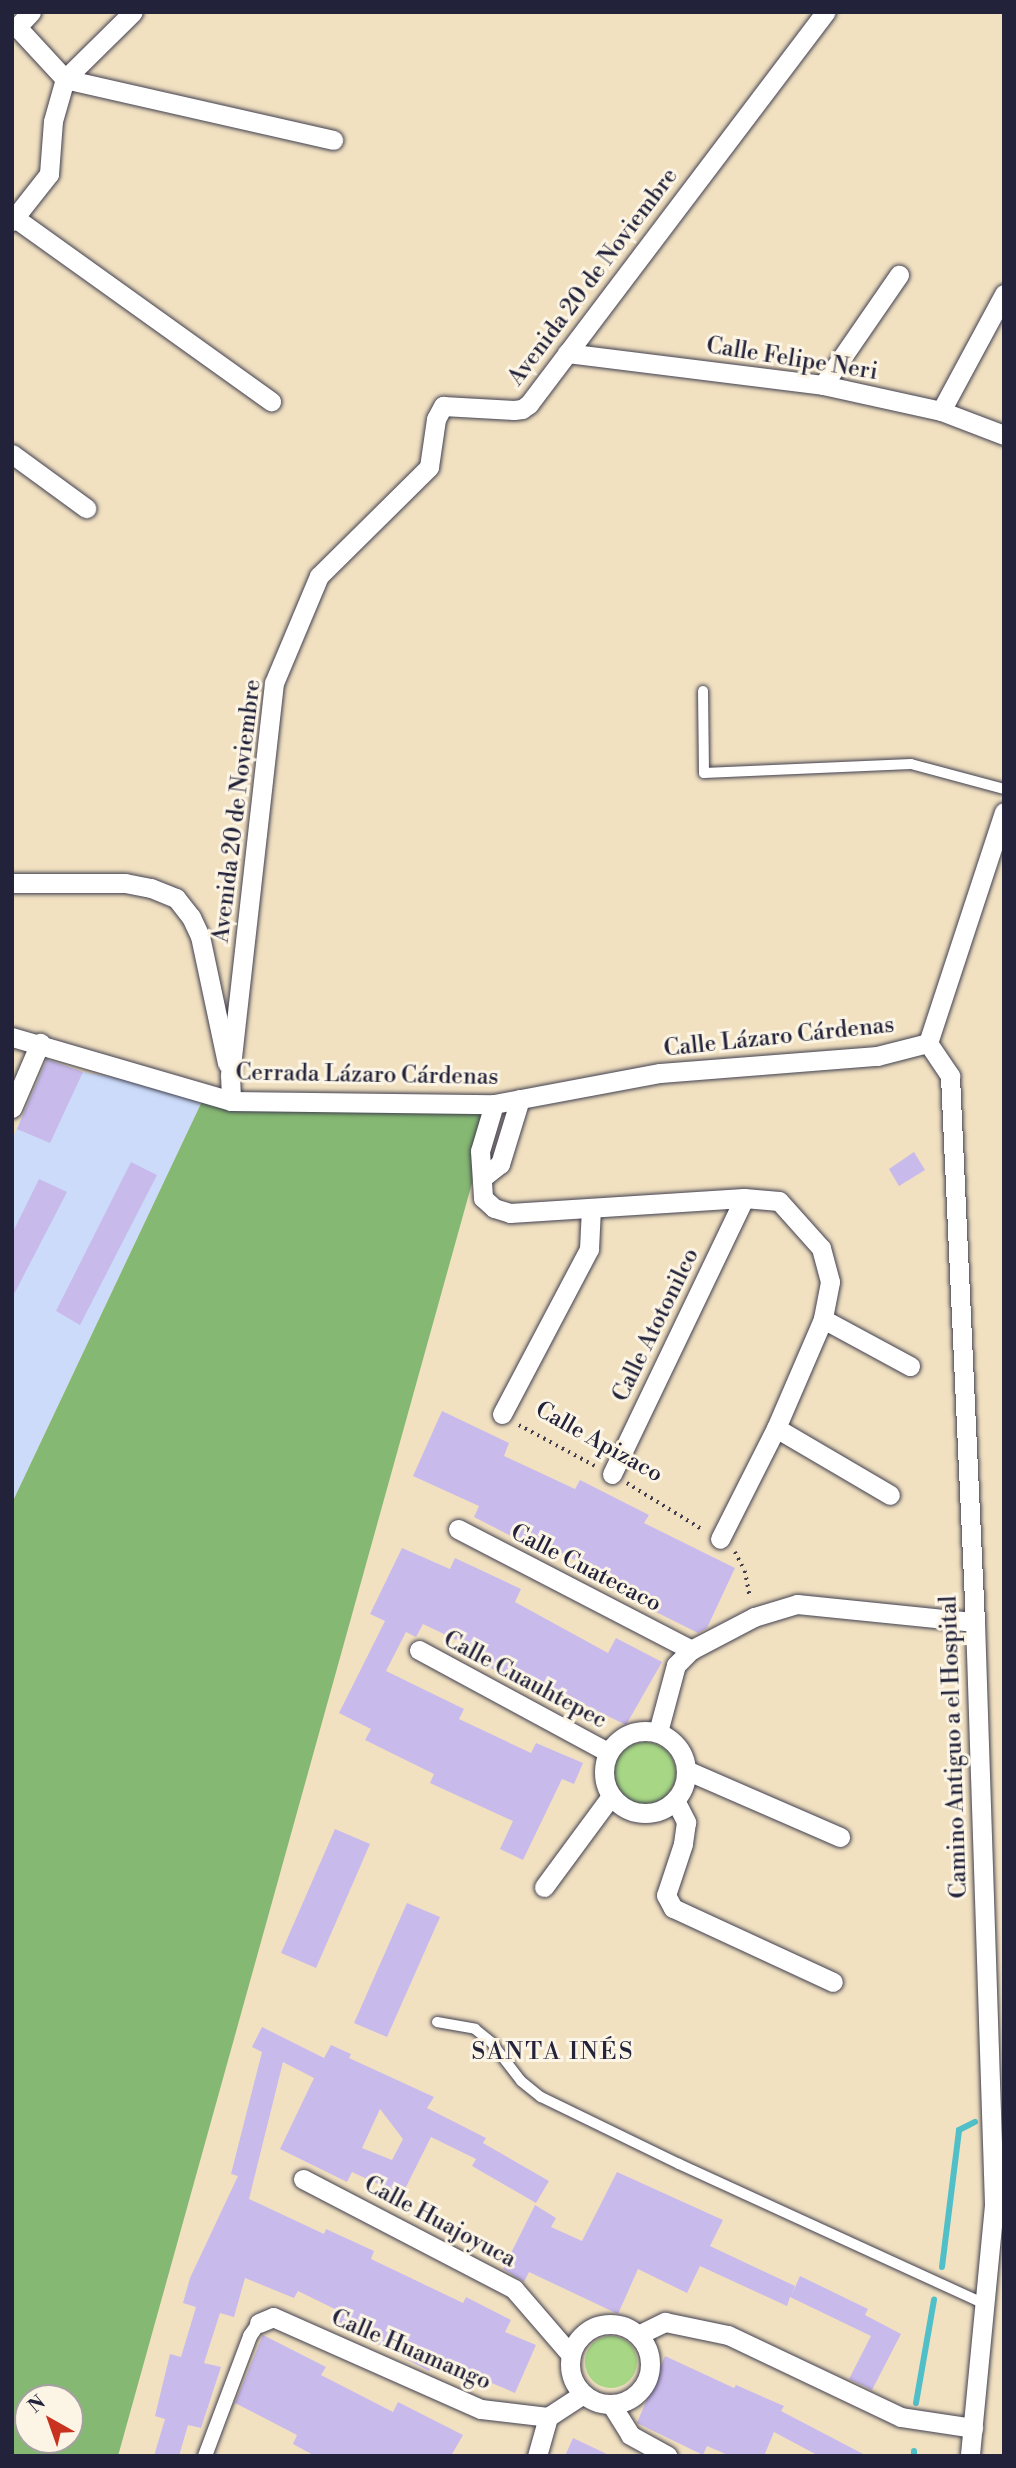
<!DOCTYPE html>
<meta charset="utf-8">
<style>
body{margin:0}
#map{position:relative;width:1016px;height:2468px;overflow:hidden;background:#f1e1c1;font-family:"Libre Bodoni",serif}
div>[style]{position:absolute}
[style*='--x']{left:calc(var(--x)*1px);top:calc(var(--y)*1px);width:calc(var(--w)*1px);rotate:calc(var(--a)*1deg)}
.built>*{inset:0;background:#cbdbf9}
.green>*{inset:0;background:#a7d785}
.round{border-radius:50%}
.forest>*{inset:0;background:#85b872}
.stream>*{height:6px;margin:-3px;padding:0 3px;transform-origin:3px;border-radius:3px;background:#51bfc8}
.building>*{inset:0;background:#c9baec}
.path>*{height:3.5px;margin-top:-1.75px;transform-origin:0;background:repeating-linear-gradient(90deg,#413f4f 0 2px,transparent 0 7px)}
.roads{filter:drop-shadow(0 0 2px #413f4f) drop-shadow(0 0 2px #413f4f)}
.service>*{height:10px;margin:-5px;padding:0 5px;transform-origin:5px;border-radius:5px;background:#fff}
.pedestrian>*{height:14px;margin:-7px;padding:0 7px;transform-origin:7px;border-radius:7px;background:#fff}
.minor>*{height:19px;margin:-9.5px;padding:0 9.5px;transform-origin:9.5px;border-radius:9.5px;background:#fff}
.minor>.ring{margin:-9.5px;padding:0;box-sizing:content-box;background:none;border:19px solid #fff;border-radius:50%}
span{translate:-50% -50%;white-space:nowrap;text-align:center;line-height:1.15;-webkit-text-stroke:6px #fcf5e5;paint-order:stroke}
.street-label{font-size:23px;color:#22223b}
.neighbourhood-label{font-size:24px;color:#22223b;letter-spacing:2px}
.frame{position:absolute;inset:0;border:14px solid #22223b;pointer-events:none}
.north{position:absolute;left:14px;top:2384px;width:70px;height:70px;box-sizing:border-box;background:#fcf5e5;border:2px solid #a5a1a1;border-radius:50%;rotate:320deg;font-size:19px;font-weight:700;line-height:28px;text-align:center;color:#22223b}
.north::after{content:'';display:block;margin:auto;width:24px;height:32px;background:#c8321e;clip-path:polygon(50% 0,100% 100%,50% 72%,0 100%)}
</style>
<div id="map">
<div class="built">
<div style="clip-path:polygon(47px 1059px,83px 1072px,206px 1093px,12px 1503px,12px 1140px)"></div>
</div>
<div class="green">
<div class="round" style="left:614px;top:1742px;width:62px;height:62px"></div>
<div class="round" style="left:585px;top:2336px;width:52px;height:52px"></div>
</div>
<div class="forest">
<div style="clip-path:polygon(evenodd,206px 1093px,494px 1104px,118px 2456px,12px 2456px,12px 1503px,206px 1093px,28px 2398px,70px 2398px,70px 2440px,28px 2440px,28px 2398px)"></div>
</div>
<div class="stream">
<div style="--x:942;--y:2267;--w:138;--a:-82.9"></div>
<div style="--x:959;--y:2130;--w:18;--a:-27"></div>
<div style="--x:916;--y:2403;--w:105;--a:-80.1"></div>
<div style="--x:914;--y:2456;--w:5;--a:-90"></div>
</div>
<div class="building">
<div style="clip-path:polygon(47px 1060px,83px 1072px,50px 1143px,17px 1129px)"></div>
<div style="clip-path:polygon(914px 1152px,925px 1170px,899px 1186px,889px 1169px)"></div>
<div style="clip-path:polygon(131px 1162px,157px 1175px,80px 1325px,56px 1311px)"></div>
<div style="clip-path:polygon(39px 1179px,67px 1192px,12px 1298px,12px 1234px)"></div>
<div style="clip-path:polygon(442px 1411px,509px 1443px,504px 1456px,575px 1489px,580px 1480px,649px 1515px,644px 1523px,735px 1568px,707px 1628px,698px 1633px,610px 1589px,614px 1580px,548px 1546px,544px 1553px,474px 1517px,479px 1506px,413px 1476px)"></div>
<div style="clip-path:polygon(402px 1548px,450px 1569px,455px 1558px,521px 1589px,515px 1602px,608px 1653px,616px 1638px,662px 1662px,626px 1725px,579px 1702px,574px 1712px,485px 1665px,490px 1656px,423px 1624px,416px 1637px,406px 1632px,386px 1671px,464px 1709px,459px 1719px,531px 1753px,536px 1743px,583px 1763px,574px 1784px,562px 1779px,523px 1860px,500px 1849px,513px 1821px,430px 1783px,434px 1774px,365px 1740px,371px 1729px,339px 1713px,385px 1621px,370px 1614px)"></div>
<div style="clip-path:polygon(335px 1829px,370px 1844px,316px 1968px,281px 1953px)"></div>
<div style="clip-path:polygon(407px 1903px,440px 1917px,387px 2037px,354px 2023px)"></div>
<div style="clip-path:polygon(evenodd,262px 2027px,324px 2058px,331px 2045px,351px 2054px,349px 2058px,434px 2097px,427px 2108px,486px 2138px,483px 2143px,549px 2181px,536px 2203px,472px 2166px,476px 2159px,431px 2137px,402px 2195px,352px 2172px,347px 2182px,280px 2149px,314px 2078px,283px 2062px,249px 2199px,324px 2234px,326px 2229px,374px 2251px,371px 2259px,463px 2303px,466px 2297px,511px 2320px,505px 2332px,536px 2345px,515px 2393px,480px 2378px,477px 2384px,434px 2362px,429px 2371px,337px 2323px,343px 2313px,298px 2291px,294px 2298px,245px 2278px,234px 2317px,220px 2313px,204px 2363px,221px 2367px,201px 2428px,188px 2425px,179px 2456px,154px 2456px,165px 2419px,155px 2416px,170px 2354px,181px 2357px,196px 2307px,183px 2303px,190px 2278px,238px 2176px,231px 2174px,262px 2052px,252px 2047px,262px 2027px,380px 2109px,403px 2139px,392px 2160px,362px 2148px,380px 2109px)"></div>
<div style="clip-path:polygon(617px 2172px,723px 2220px,710px 2246px,795px 2286px,791px 2296px,800px 2276px,868px 2309px,865px 2315px,901px 2334px,872px 2390px,849px 2379px,871px 2336px,790px 2297px,787px 2306px,700px 2266px,687px 2293px,638px 2269px,618px 2314px,529px 2272px,524px 2282px,503px 2269px,535px 2205px,556px 2218px,551px 2227px,582px 2241px)"></div>
<div style="clip-path:polygon(263px 2335px,326px 2367px,321px 2375px,393px 2412px,398px 2402px,463px 2435px,451px 2456px,315px 2456px,293px 2444px,297px 2435px,235px 2403px)"></div>
<div style="clip-path:polygon(665px 2356px,734px 2388px,736px 2385px,784px 2406px,781px 2411px,867px 2456px,819px 2456px,774px 2432px,764px 2456px,730px 2456px,707px 2446px,703px 2455px,637px 2423px)"></div>
<div style="clip-path:polygon(573px 2438px,611px 2456px,565px 2456px)"></div>
</div>
<div class="path">
<div style="--x:519;--y:1425;--w:86;--a:28.3"></div>
<div style="--x:627;--y:1483;--w:89;--a:31.7"></div>
<div style="--x:735;--y:1552;--w:21;--a:62"></div>
<div style="--x:745;--y:1571;--w:26;--a:79"></div>
</div>
<div class="roads">
<div class="service">
<div style="--x:703;--y:691;--w:82;--a:89.3"></div>
<div style="--x:704;--y:773;--w:207;--a:-2.5"></div>
<div style="--x:911;--y:764;--w:96;--a:15"></div>
<div style="--x:437;--y:2022;--w:39;--a:10"></div>
<div style="--x:475;--y:2029;--w:21;--a:39"></div>
<div style="--x:491;--y:2042;--w:49;--a:52.4"></div>
<div style="--x:521;--y:2081;--w:26;--a:39"></div>
<div style="--x:541;--y:2097;--w:153;--a:25.9"></div>
<div style="--x:679;--y:2164;--w:337;--a:24.6"></div>
</div>
<div class="pedestrian">
<div style="--x:205;--y:2456;--w:128;--a:-69.4"></div>
<div style="--x:250;--y:2336;--w:16;--a:-55"></div>
</div>
<div class="minor">
<div style="--x:31;--y:12;--w:21;--a:133"></div>
<div style="--x:17;--y:27;--w:71;--a:47.3"></div>
<div style="--x:65;--y:79;--w:275;--a:12.8"></div>
<div style="--x:15;--y:218;--w:315;--a:35.6"></div>
<div style="--x:12;--y:221;--w:60;--a:-51.8"></div>
<div style="--x:49;--y:174;--w:53;--a:-85.7"></div>
<div style="--x:53;--y:121;--w:44;--a:-74.1"></div>
<div style="--x:65;--y:79;--w:95;--a:-44.6"></div>
<div style="--x:567;--y:353;--w:258;--a:7.1"></div>
<div style="--x:823;--y:385;--w:121;--a:12.4"></div>
<div style="--x:941;--y:411;--w:67;--a:20.9"></div>
<div style="--x:823;--y:385;--w:134;--a:-55.4"></div>
<div style="--x:941;--y:411;--w:133;--a:-61.7"></div>
<div style="--x:12;--y:454;--w:92;--a:36.1"></div>
<div style="--x:12;--y:883;--w:113;--a:0"></div>
<div style="--x:125;--y:883;--w:26;--a:11"></div>
<div style="--x:151;--y:888;--w:27;--a:22"></div>
<div style="--x:176;--y:898;--w:24;--a:52"></div>
<div style="--x:191;--y:917;--w:21;--a:65"></div>
<div style="--x:200;--y:936;--w:130;--a:78"></div>
<div style="--x:12;--y:1037;--w:228;--a:16.3"></div>
<div style="--x:231;--y:1101;--w:263;--a:0.7"></div>
<div style="--x:494;--y:1104;--w:169;--a:-10.6"></div>
<div style="--x:660;--y:1073;--w:218;--a:-4.5"></div>
<div style="--x:877;--y:1056;--w:53;--a:-14.3"></div>
<div style="--x:928;--y:1043;--w:40;--a:56"></div>
<div style="--x:950;--y:1076;--w:547;--a:87.38"></div>
<div style="--x:975;--y:1622;--w:583;--a:88.13"></div>
<div style="--x:994;--y:2205;--w:252;--a:95.5"></div>
<div style="--x:928;--y:1043;--w:243;--a:-71.8"></div>
<div style="--x:231;--y:1101;--w:26;--a:-92"></div>
<div style="--x:230;--y:1075;--w:394;--a:-83.6"></div>
<div style="--x:274;--y:683;--w:116;--a:-67.2"></div>
<div style="--x:319;--y:576;--w:155;--a:-44.7"></div>
<div style="--x:429;--y:467;--w:49;--a:-81.7"></div>
<div style="--x:436;--y:419;--w:15;--a:-62"></div>
<div style="--x:443;--y:406;--w:71;--a:3.2"></div>
<div style="--x:514;--y:410;--w:8;--a:-7"></div>
<div style="--x:522;--y:409;--w:9;--a:-36"></div>
<div style="--x:529;--y:404;--w:492;--a:-52.9"></div>
<div style="--x:494;--y:1104;--w:49;--a:106.6"></div>
<div style="--x:480;--y:1151;--w:47;--a:86.3"></div>
<div style="--x:483;--y:1198;--w:15;--a:42"></div>
<div style="--x:494;--y:1208;--w:17;--a:17"></div>
<div style="--x:510;--y:1213;--w:234;--a:-3.7"></div>
<div style="--x:744;--y:1198;--w:35;--a:5"></div>
<div style="--x:779;--y:1201;--w:63;--a:48.2"></div>
<div style="--x:821;--y:1248;--w:35;--a:75"></div>
<div style="--x:830;--y:1282;--w:38;--a:101"></div>
<div style="--x:823;--y:1319;--w:119;--a:113.3"></div>
<div style="--x:776;--y:1428;--w:124;--a:116.8"></div>
<div style="--x:12;--y:1108;--w:71;--a:-66.7"></div>
<div style="--x:482;--y:1178;--w:23;--a:-38"></div>
<div style="--x:500;--y:1164;--w:68;--a:-72.9"></div>
<div style="--x:823;--y:1319;--w:99;--a:28.4"></div>
<div style="--x:502;--y:1414;--w:187;--a:-62.2"></div>
<div style="--x:589;--y:1249;--w:41;--a:-87.2"></div>
<div style="--x:776;--y:1428;--w:132;--a:30.4"></div>
<div style="--x:612;--y:1474;--w:306;--a:-64.4"></div>
<div style="--x:458;--y:1529;--w:263;--a:27.4"></div>
<div style="--x:419;--y:1650;--w:215;--a:28.4"></div>
<div class="ring" style="left:604px;top:1731px;width:63px;height:63px"></div>
<div style="--x:658;--y:1732;--w:69;--a:-75"></div>
<div style="--x:676;--y:1665;--w:21;--a:-45"></div>
<div style="--x:691;--y:1650;--w:71;--a:-27.6"></div>
<div style="--x:754;--y:1617;--w:45;--a:-16.8"></div>
<div style="--x:797;--y:1604;--w:179;--a:5.8"></div>
<div style="--x:686;--y:1770;--w:168;--a:23.5"></div>
<div style="--x:675;--y:1800;--w:25;--a:63"></div>
<div style="--x:686;--y:1822;--w:22;--a:98"></div>
<div style="--x:683;--y:1844;--w:54;--a:108.4"></div>
<div style="--x:666;--y:1895;--w:15;--a:62"></div>
<div style="--x:673;--y:1908;--w:176;--a:24.8"></div>
<div style="--x:544;--y:1887;--w:113;--a:-53.6"></div>
<div style="--x:303;--y:2179;--w:238;--a:27.5"></div>
<div style="--x:514;--y:2289;--w:87;--a:49.2"></div>
<div style="--x:259;--y:2323;--w:15;--a:-23"></div>
<div style="--x:273;--y:2317;--w:227;--a:23.9"></div>
<div style="--x:481;--y:2409;--w:67;--a:6.8"></div>
<div class="ring" style="left:570px;top:2324px;width:61px;height:61px"></div>
<div style="--x:638;--y:2335;--w:30;--a:-26"></div>
<div style="--x:665;--y:2322;--w:64;--a:11.7"></div>
<div style="--x:728;--y:2335;--w:191;--a:25.4"></div>
<div style="--x:901;--y:2417;--w:73;--a:8.7"></div>
<div style="--x:611;--y:2404;--w:36;--a:58"></div>
<div style="--x:630;--y:2435;--w:43;--a:28.9"></div>
<div style="--x:537;--y:2456;--w:41;--a:-74.2"></div>
<div style="--x:548;--y:2417;--w:42;--a:-33.3"></div>
</div>
</div>
<div class="street-label">
<span style="left:593px;top:277px;rotate:-53deg">Avenida 20 de Noviembre</span>
<span style="left:792px;top:359px;rotate:9deg">Calle Felipe Neri</span>
<span style="left:237px;top:811px;rotate:-83deg">Avenida 20 de Noviembre</span>
<span style="left:779px;top:1037px;rotate:-6deg">Calle Lázaro Cárdenas</span>
<span style="left:367px;top:1075px;rotate:1deg">Cerrada Lázaro Cárdenas</span>
<span style="left:656px;top:1325px;rotate:-64deg">Calle Atotonilco</span>
<span style="left:599px;top:1442px;rotate:29deg">Calle Apizaco</span>
<span style="left:586px;top:1568px;rotate:27deg">Calle Cuatecaco</span>
<span style="left:525px;top:1680px;rotate:28deg">Calle Cuauhtepec</span>
<span style="left:954px;top:1747px;rotate:-92deg">Camino Antiguo a el Hospital</span>
<span style="left:440px;top:2222px;rotate:28deg">Calle Huajoyuca</span>
<span style="left:411px;top:2350px;rotate:23deg">Calle Huamango</span>
</div>
<div class="neighbourhood-label">
<span style="left:553px;top:2053px">SANTA INÉS</span>
</div>
<div class="frame"></div>
<div class="north">N</div>
</div>
